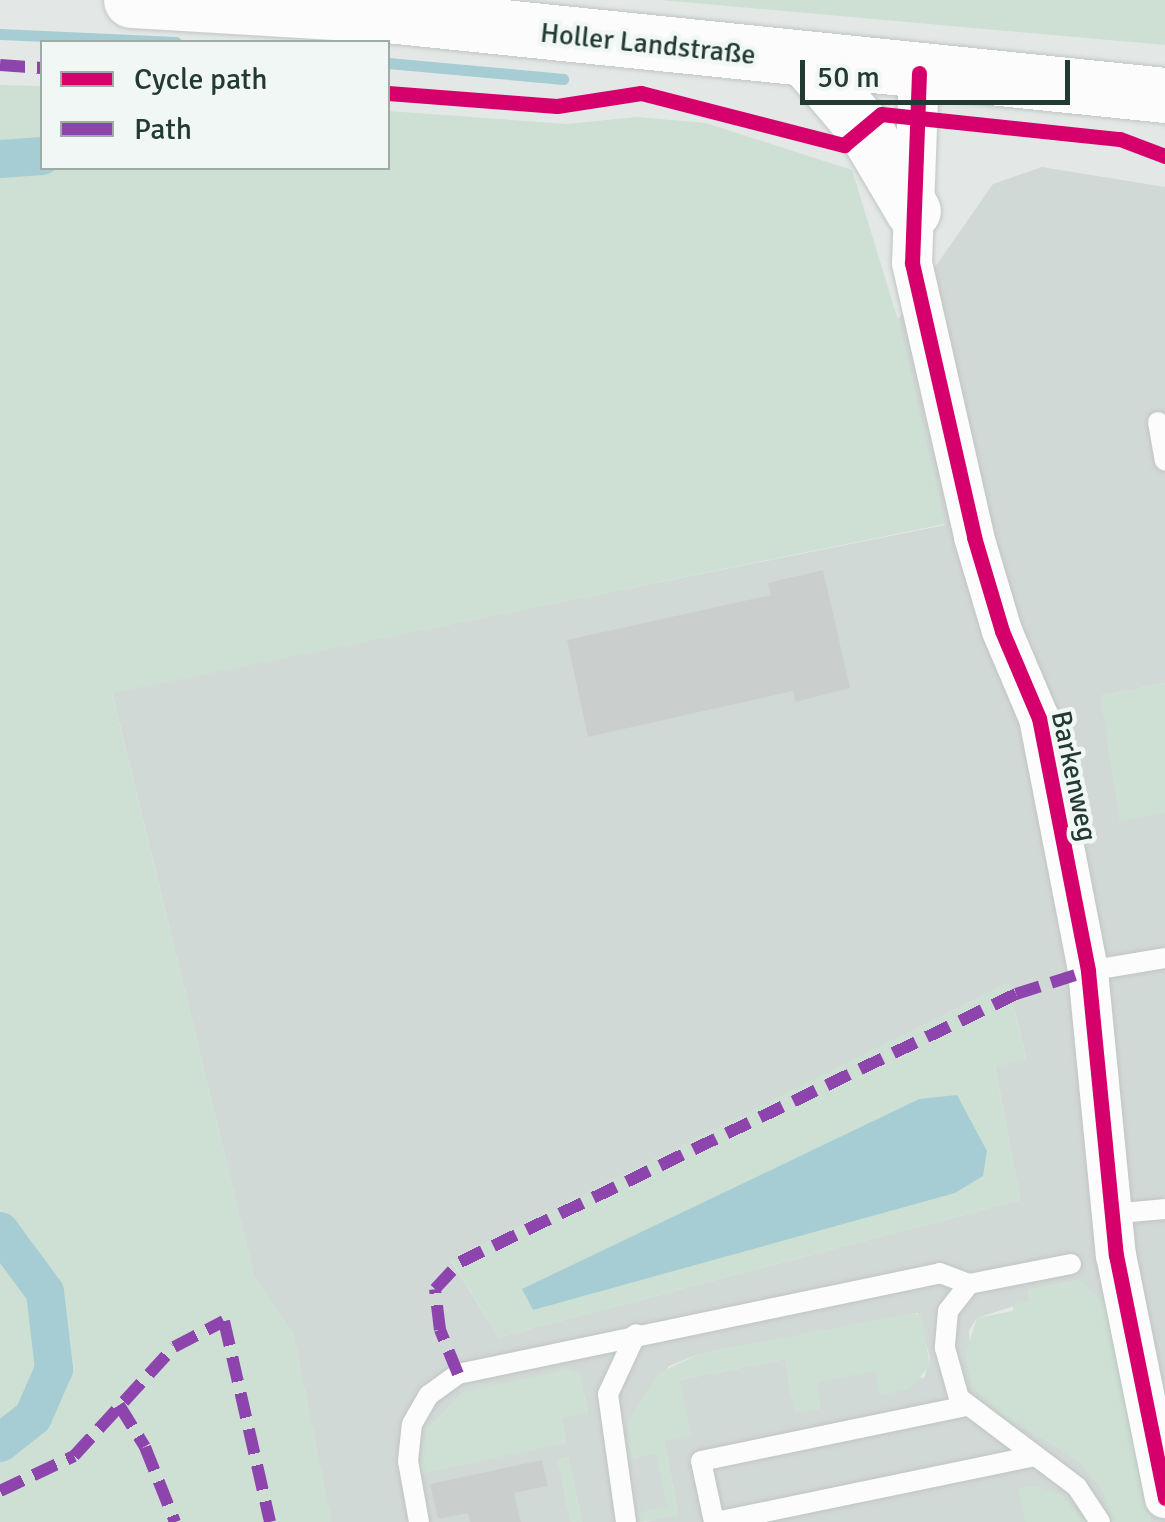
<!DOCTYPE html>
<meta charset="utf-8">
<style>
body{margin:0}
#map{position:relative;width:1165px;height:1522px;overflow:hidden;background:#e3e8e6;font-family:Signika,sans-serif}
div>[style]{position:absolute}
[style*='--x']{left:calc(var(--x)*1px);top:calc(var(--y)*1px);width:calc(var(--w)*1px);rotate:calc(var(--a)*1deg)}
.built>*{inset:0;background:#d1d9d6}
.green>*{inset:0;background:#cde0d3}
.water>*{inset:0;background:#a6cdd4}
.stream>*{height:11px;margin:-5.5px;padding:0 5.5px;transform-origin:5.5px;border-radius:5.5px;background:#a6cdd4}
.canal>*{height:38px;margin:-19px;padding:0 19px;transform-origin:19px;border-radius:19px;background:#a6cdd4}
.building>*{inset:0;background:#cacfcd}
.roads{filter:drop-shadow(0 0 2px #c0c5c3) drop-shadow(0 0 2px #c0c5c3)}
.service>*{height:20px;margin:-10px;padding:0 10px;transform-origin:10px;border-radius:10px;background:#fbfcfb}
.minor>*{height:40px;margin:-20px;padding:0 20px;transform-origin:20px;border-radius:20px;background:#fbfcfb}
.secondary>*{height:55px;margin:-27.5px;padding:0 27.5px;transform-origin:27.5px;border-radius:27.5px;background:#fbfcfb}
.quiet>*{height:12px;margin-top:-6px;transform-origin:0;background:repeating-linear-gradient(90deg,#8e44ad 0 25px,transparent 0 37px)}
.cycleway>*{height:15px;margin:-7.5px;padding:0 7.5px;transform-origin:7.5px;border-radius:7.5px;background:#d6006c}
span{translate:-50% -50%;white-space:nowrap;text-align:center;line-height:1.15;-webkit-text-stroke:9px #f1f7f4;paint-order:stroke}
.street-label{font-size:28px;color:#233a33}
.legend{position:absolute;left:40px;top:40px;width:350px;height:130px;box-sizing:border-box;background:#f1f7f4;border:2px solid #9faba7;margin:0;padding:12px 18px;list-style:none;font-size:30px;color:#233a33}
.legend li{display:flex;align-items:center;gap:20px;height:50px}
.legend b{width:50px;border:2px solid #9faba7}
.scale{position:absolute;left:800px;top:60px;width:270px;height:45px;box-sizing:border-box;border:5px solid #233a33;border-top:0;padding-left:12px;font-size:30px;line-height:35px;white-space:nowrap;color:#233a33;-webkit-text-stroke:8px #f1f7f4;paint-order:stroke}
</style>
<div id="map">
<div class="built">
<div style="clip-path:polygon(evenodd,1042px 167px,1165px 187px,1165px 683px,1101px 696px,1120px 820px,1165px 812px,1165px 1522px,1151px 1522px,1107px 1306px,1028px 1291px,1030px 1301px,977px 1318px,969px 1330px,971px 1384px,1002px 1414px,1081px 1462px,1106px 1495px,1112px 1522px,645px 1522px,678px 1514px,664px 1441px,679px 1380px,785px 1359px,795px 1412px,820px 1408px,816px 1382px,875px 1370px,924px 1378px,930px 1358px,918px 1313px,699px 1354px,669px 1366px,628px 1421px,629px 1459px,656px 1453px,668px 1507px,639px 1514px,641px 1522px,582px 1522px,568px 1457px,558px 1460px,571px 1522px,331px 1522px,293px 1333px,254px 1276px,112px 692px,945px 525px,898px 320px,993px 184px,1042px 167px,1008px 983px,1026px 1058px,995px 1066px,1020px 1200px,499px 1337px,451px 1261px,1008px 983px,1042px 167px,579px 1373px,588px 1412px,561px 1418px,566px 1442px,421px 1473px,426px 1430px,464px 1392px,579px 1373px)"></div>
</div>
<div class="green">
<div style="clip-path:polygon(661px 0,1165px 0,1165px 45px)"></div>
<div style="clip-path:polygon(0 85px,42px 86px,42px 168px,388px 168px,388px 111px,567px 124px,637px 117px,706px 123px,852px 170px,898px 320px,945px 524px,112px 693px,254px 1276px,293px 1333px,331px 1522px,0 1522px)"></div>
<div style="clip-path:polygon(1165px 683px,1165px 812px,1120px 821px,1101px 696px)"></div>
<div style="clip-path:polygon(evenodd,1008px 983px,1026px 1059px,995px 1067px,1020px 1200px,499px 1337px,451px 1260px,1008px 983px,919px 1099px,533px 1310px,533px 1309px,523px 1289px,919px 1099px)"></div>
<div style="clip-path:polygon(1079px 1279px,1107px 1306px,1151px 1522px,1112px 1522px,1105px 1495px,1081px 1462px,1001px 1414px,971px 1384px,965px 1355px,977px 1318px,1013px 1311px,1013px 1305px,1030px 1301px,1028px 1290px)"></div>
<div style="clip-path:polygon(913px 1313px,921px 1316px,930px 1365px,910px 1389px,881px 1395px,875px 1371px,817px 1382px,820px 1408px,795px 1413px,785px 1359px,679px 1380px,691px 1434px,664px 1441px,678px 1515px,641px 1522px,639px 1513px,667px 1506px,656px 1454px,628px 1459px,628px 1421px,659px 1373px,699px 1354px)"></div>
<div style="clip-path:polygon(569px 1369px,579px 1373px,588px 1413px,561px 1418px,566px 1443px,420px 1473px,426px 1430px,464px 1392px)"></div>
<div style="clip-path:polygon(568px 1457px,582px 1522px,571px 1522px,558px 1460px)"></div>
<div style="clip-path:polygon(1036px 1486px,1063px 1496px,1086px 1522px,1025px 1522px,1018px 1488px)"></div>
</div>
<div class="water">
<div style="clip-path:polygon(957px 1095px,987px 1151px,983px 1176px,955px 1193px,533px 1310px,522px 1289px,919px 1099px)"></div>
</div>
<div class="stream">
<div style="--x:0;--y:34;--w:176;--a:2.6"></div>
<div style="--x:388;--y:63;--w:176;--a:5.2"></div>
</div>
<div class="canal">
<div style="--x:0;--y:159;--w:42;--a:-4.1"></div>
<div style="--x:0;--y:1231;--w:76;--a:53.6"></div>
<div style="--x:45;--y:1292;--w:78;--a:83.3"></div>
<div style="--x:54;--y:1369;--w:52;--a:113.6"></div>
<div style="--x:33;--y:1417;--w:42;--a:141.8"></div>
</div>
<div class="building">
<div style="clip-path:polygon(823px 570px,850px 688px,795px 702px,793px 691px,588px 737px,567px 640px,771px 595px,768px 583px)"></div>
<div style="clip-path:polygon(542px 1460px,548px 1486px,514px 1493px,521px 1522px,470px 1522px,468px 1513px,438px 1519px,430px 1484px)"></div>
</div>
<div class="roads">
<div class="service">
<div style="--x:1158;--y:422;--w:39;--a:80"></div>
<div style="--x:1088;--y:971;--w:78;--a:-9.6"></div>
<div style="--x:1110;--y:1214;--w:55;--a:-5.2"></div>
<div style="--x:1071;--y:1264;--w:104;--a:168.9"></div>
<div style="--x:969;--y:1284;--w:34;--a:128"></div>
<div style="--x:948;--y:1311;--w:37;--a:95"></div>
<div style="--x:945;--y:1348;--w:52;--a:74.4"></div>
<div style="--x:959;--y:1398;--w:148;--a:37"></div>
<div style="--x:1077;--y:1487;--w:42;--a:56.7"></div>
<div style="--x:419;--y:1522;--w:62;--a:-100.2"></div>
<div style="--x:408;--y:1461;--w:37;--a:-84"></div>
<div style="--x:412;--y:1424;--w:34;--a:-60"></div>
<div style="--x:429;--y:1395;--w:36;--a:-36"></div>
<div style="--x:458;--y:1374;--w:492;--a:-11.8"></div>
<div style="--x:940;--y:1273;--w:31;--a:21"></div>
<div style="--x:626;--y:1522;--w:129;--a:-98"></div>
<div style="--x:608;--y:1394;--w:66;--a:-65"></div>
<div style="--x:714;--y:1522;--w:62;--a:-102"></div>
<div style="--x:701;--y:1461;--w:271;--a:-11.7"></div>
<div style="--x:716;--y:1522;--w:325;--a:-11.7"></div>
</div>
<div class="minor">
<div style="--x:919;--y:73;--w:190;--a:92.1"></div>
<div style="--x:912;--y:263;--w:281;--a:77.2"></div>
<div style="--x:974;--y:537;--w:98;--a:73.4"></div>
<div style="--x:1002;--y:631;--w:95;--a:67"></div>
<div style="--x:1039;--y:718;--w:258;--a:79"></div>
<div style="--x:1088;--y:971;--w:285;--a:84.4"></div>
<div style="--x:1116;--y:1255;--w:248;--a:78.6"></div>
</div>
<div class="secondary">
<div style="--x:131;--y:0;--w:256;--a:3.4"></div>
<div style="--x:387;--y:15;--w:782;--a:5.87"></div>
<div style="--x:807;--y:61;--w:88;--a:49.6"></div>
<div style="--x:864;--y:128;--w:96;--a:59.4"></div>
</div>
</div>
<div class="quiet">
<div style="--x:0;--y:65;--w:42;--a:4.1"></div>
<div style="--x:458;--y:1374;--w:48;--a:-112.2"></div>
<div style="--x:440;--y:1330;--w:41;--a:-97"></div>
<div style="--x:435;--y:1289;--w:37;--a:-47"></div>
<div style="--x:460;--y:1262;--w:617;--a:-25.73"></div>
<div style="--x:1016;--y:994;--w:76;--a:-17.7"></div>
<div style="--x:119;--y:1405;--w:49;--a:58.2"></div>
<div style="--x:145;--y:1447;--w:81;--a:68.2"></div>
<div style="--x:0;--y:1491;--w:82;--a:-25.3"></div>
<div style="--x:74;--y:1456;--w:148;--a:-47.5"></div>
<div style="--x:174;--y:1347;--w:56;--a:-27.5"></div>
<div style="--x:224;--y:1321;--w:206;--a:77.1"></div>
</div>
<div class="cycleway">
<div style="--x:919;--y:73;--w:190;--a:92.1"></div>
<div style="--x:912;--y:263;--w:281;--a:77.2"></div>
<div style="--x:974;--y:537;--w:98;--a:73.4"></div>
<div style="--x:1002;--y:631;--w:95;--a:67"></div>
<div style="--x:1039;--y:718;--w:258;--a:79"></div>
<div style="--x:1088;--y:971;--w:285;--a:84.4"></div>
<div style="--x:1116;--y:1255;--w:248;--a:78.6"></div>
<div style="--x:388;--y:93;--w:169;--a:4.4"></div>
<div style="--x:557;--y:106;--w:85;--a:-8.8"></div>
<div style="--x:641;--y:93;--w:210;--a:14.4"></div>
<div style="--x:844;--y:145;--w:48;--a:-40"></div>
<div style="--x:881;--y:114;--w:240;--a:6"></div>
<div style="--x:1120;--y:139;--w:48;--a:20.7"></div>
</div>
<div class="street-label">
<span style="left:648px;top:44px;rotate:6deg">Holler Landstraße</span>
<span style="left:1074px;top:776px;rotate:78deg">Barkenweg</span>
</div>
<ul class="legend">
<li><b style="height:12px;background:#d6006c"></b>Cycle path</li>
<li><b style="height:12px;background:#8e44ad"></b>Path</li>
</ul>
<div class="scale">50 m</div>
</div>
